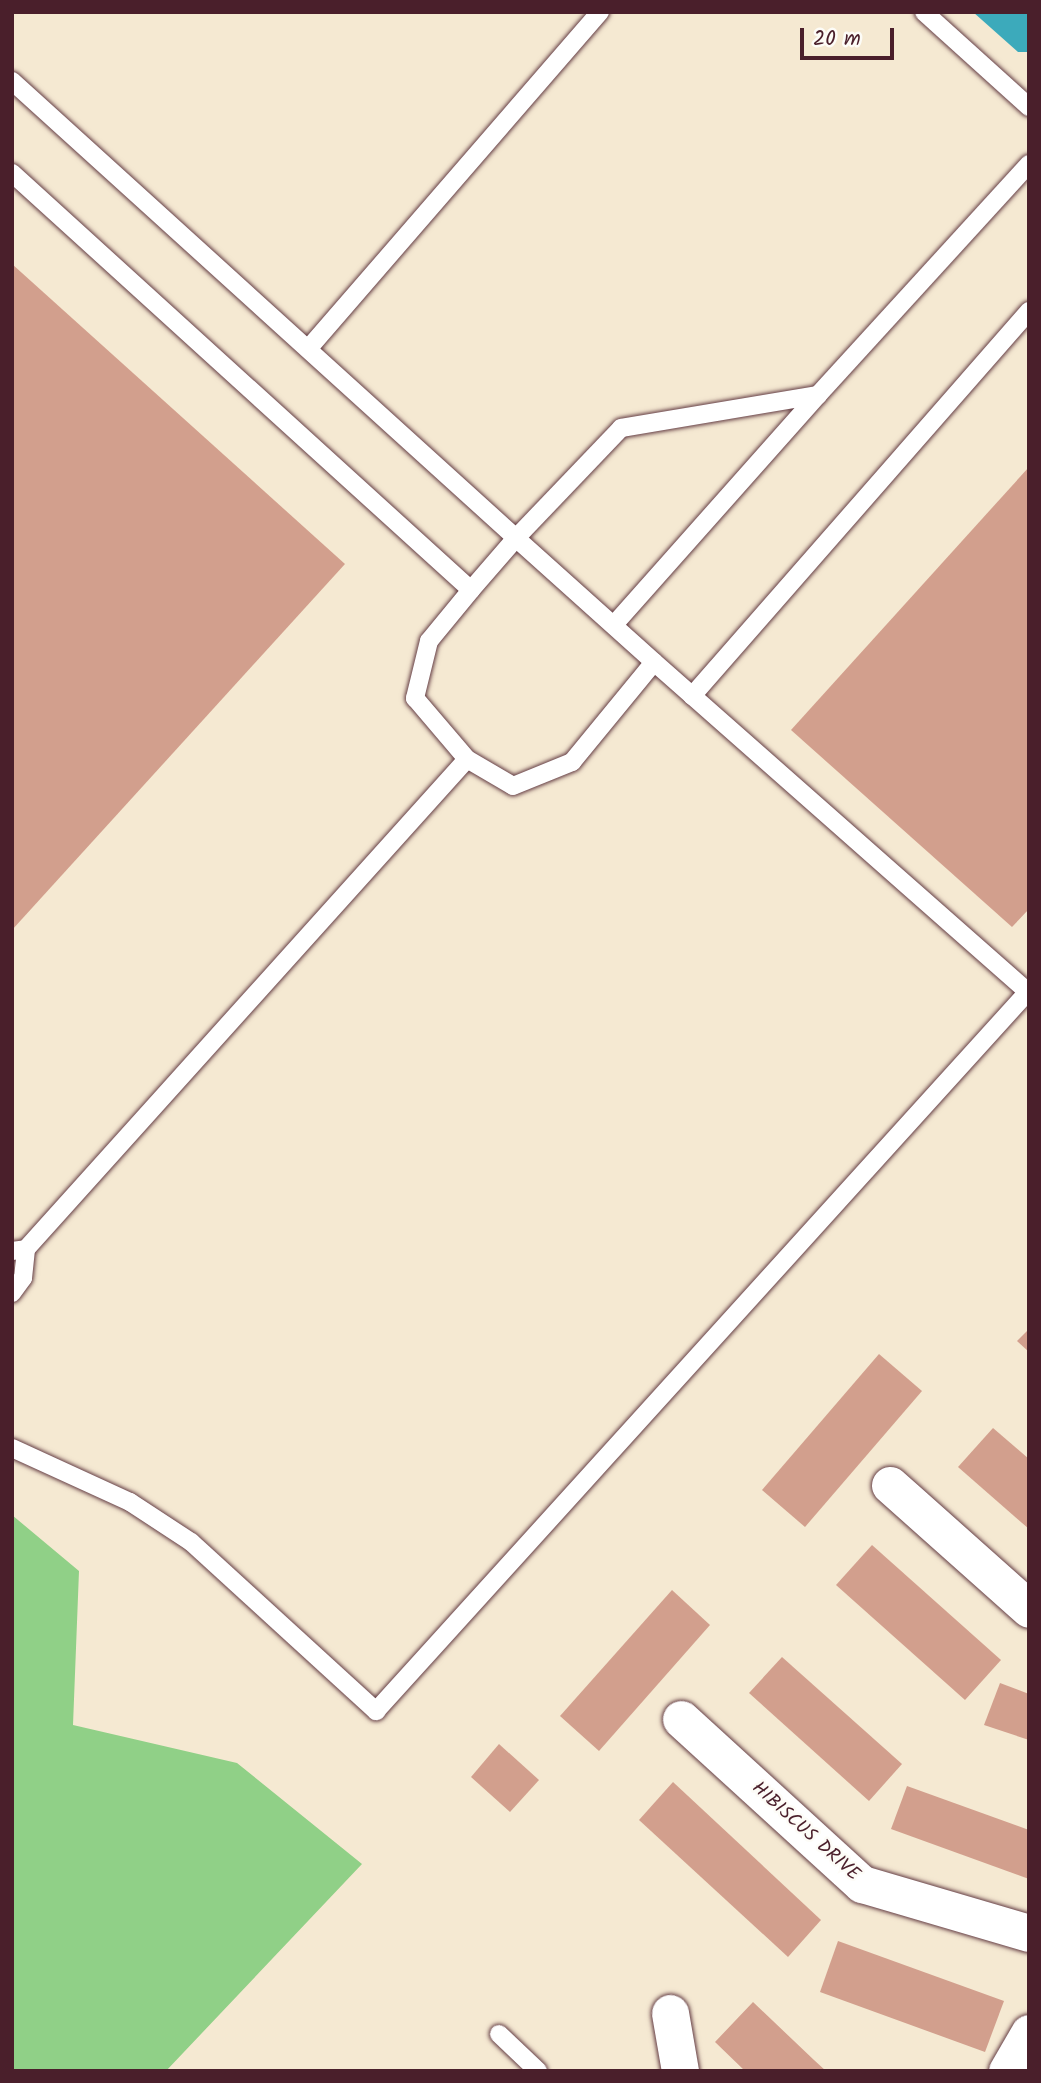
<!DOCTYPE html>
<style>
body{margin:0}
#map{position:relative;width:1041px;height:2083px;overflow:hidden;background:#f5e9d2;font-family:Kalam,sans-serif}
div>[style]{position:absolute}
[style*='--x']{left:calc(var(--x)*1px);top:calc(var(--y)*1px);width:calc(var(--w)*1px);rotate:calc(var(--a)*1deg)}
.green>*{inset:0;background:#90d087}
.water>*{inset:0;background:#3caabb}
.building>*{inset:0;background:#d29f8d}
.roads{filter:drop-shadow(0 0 2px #643d44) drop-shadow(0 0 2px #643d44)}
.lane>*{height:18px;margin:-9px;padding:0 9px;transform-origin:9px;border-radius:9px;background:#fff}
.street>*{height:37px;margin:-18.5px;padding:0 18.5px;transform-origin:18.5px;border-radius:18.5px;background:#fff}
span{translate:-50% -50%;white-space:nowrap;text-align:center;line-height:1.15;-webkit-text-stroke:5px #fdfcf7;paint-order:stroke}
.street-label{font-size:19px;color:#4a1f2b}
.frame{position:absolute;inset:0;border:14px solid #4a1f2b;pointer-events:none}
.scale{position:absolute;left:800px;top:28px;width:94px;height:32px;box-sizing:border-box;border:4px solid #4a1f2b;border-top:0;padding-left:9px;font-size:21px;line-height:24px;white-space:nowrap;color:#4a1f2b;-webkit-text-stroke:5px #fdfcf7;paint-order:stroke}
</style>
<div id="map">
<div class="green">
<div style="clip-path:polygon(12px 1515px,79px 1571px,73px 1725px,237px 1763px,362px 1864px,166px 2071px,12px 2071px)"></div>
</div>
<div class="water">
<div style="clip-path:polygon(973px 12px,1029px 12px,1029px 52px,1018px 52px)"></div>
</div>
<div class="building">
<div style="clip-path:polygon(12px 264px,345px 564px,12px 930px)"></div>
<div style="clip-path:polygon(1029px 467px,1029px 909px,1012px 927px,791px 730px)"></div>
<div style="clip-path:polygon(1029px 1329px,1029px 1352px,1017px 1341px)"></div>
<div style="clip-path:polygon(879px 1354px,922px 1391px,805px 1527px,762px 1490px)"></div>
<div style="clip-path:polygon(993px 1428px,1029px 1459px,1029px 1529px,958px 1467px)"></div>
<div style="clip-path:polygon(872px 1545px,1001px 1660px,965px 1700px,836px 1585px)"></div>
<div style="clip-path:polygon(672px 1590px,710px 1625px,599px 1751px,560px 1716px)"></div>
<div style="clip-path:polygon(782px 1657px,902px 1764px,869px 1801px,749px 1693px)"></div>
<div style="clip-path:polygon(1000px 1683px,1029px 1694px,1029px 1740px,984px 1725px)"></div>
<div style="clip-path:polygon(499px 1744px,539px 1780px,510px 1812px,471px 1777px)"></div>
<div style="clip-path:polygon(673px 1782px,821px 1920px,788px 1957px,639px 1820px)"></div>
<div style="clip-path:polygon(907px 1786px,1029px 1830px,1029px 1879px,891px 1829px)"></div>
<div style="clip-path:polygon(838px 1941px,1004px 2001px,985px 2052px,820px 1992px)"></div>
<div style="clip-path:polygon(753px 2002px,814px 2060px,826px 2071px,745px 2071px,715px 2042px)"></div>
</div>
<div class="roads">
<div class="lane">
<div style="--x:924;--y:12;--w:142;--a:42.1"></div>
<div style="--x:12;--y:81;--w:680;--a:42.2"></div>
<div style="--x:516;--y:538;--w:152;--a:-46.3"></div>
<div style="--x:621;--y:428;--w:200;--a:-9.5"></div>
<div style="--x:818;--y:395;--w:307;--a:131.6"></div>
<div style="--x:12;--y:173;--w:620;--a:42.26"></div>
<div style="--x:471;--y:590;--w:66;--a:129.5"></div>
<div style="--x:429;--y:641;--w:59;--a:103.8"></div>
<div style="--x:415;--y:698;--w:80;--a:49.6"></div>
<div style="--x:467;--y:759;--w:53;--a:30.4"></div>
<div style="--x:513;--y:786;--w:64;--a:-22.1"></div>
<div style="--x:572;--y:762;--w:129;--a:-50.6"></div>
<div style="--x:654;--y:662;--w:186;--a:-138.1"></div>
<div style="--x:516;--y:538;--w:69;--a:130.9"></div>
<div style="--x:308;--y:349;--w:446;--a:-49.1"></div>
<div style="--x:818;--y:395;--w:313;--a:-47.6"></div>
<div style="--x:654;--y:662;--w:500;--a:41.43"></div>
<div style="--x:692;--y:696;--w:512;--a:-48.8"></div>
<div style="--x:12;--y:1251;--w:14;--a:-8"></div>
<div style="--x:26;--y:1249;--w:659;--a:-48.01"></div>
<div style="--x:12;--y:1293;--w:19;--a:-54"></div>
<div style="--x:23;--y:1278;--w:29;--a:-84"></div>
<div style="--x:12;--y:1448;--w:130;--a:24.6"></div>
<div style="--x:130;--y:1502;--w:73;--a:33.3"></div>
<div style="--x:191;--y:1542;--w:251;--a:42.4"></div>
<div style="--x:376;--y:1711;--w:968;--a:-47.81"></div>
<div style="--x:499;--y:2034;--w:54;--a:43.5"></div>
</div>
<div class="street">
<div style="--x:890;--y:1485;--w:186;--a:41.7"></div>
<div style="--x:681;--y:1719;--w:245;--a:42.4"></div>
<div style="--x:862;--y:1884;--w:174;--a:16.4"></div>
<div style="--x:670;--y:2013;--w:59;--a:80.2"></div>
<div style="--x:1007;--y:2071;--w:44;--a:-59.9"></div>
</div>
</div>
<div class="street-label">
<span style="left:805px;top:1832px;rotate:42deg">HIBISCUS DRIVE</span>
</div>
<div class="frame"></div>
<div class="scale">20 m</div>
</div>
